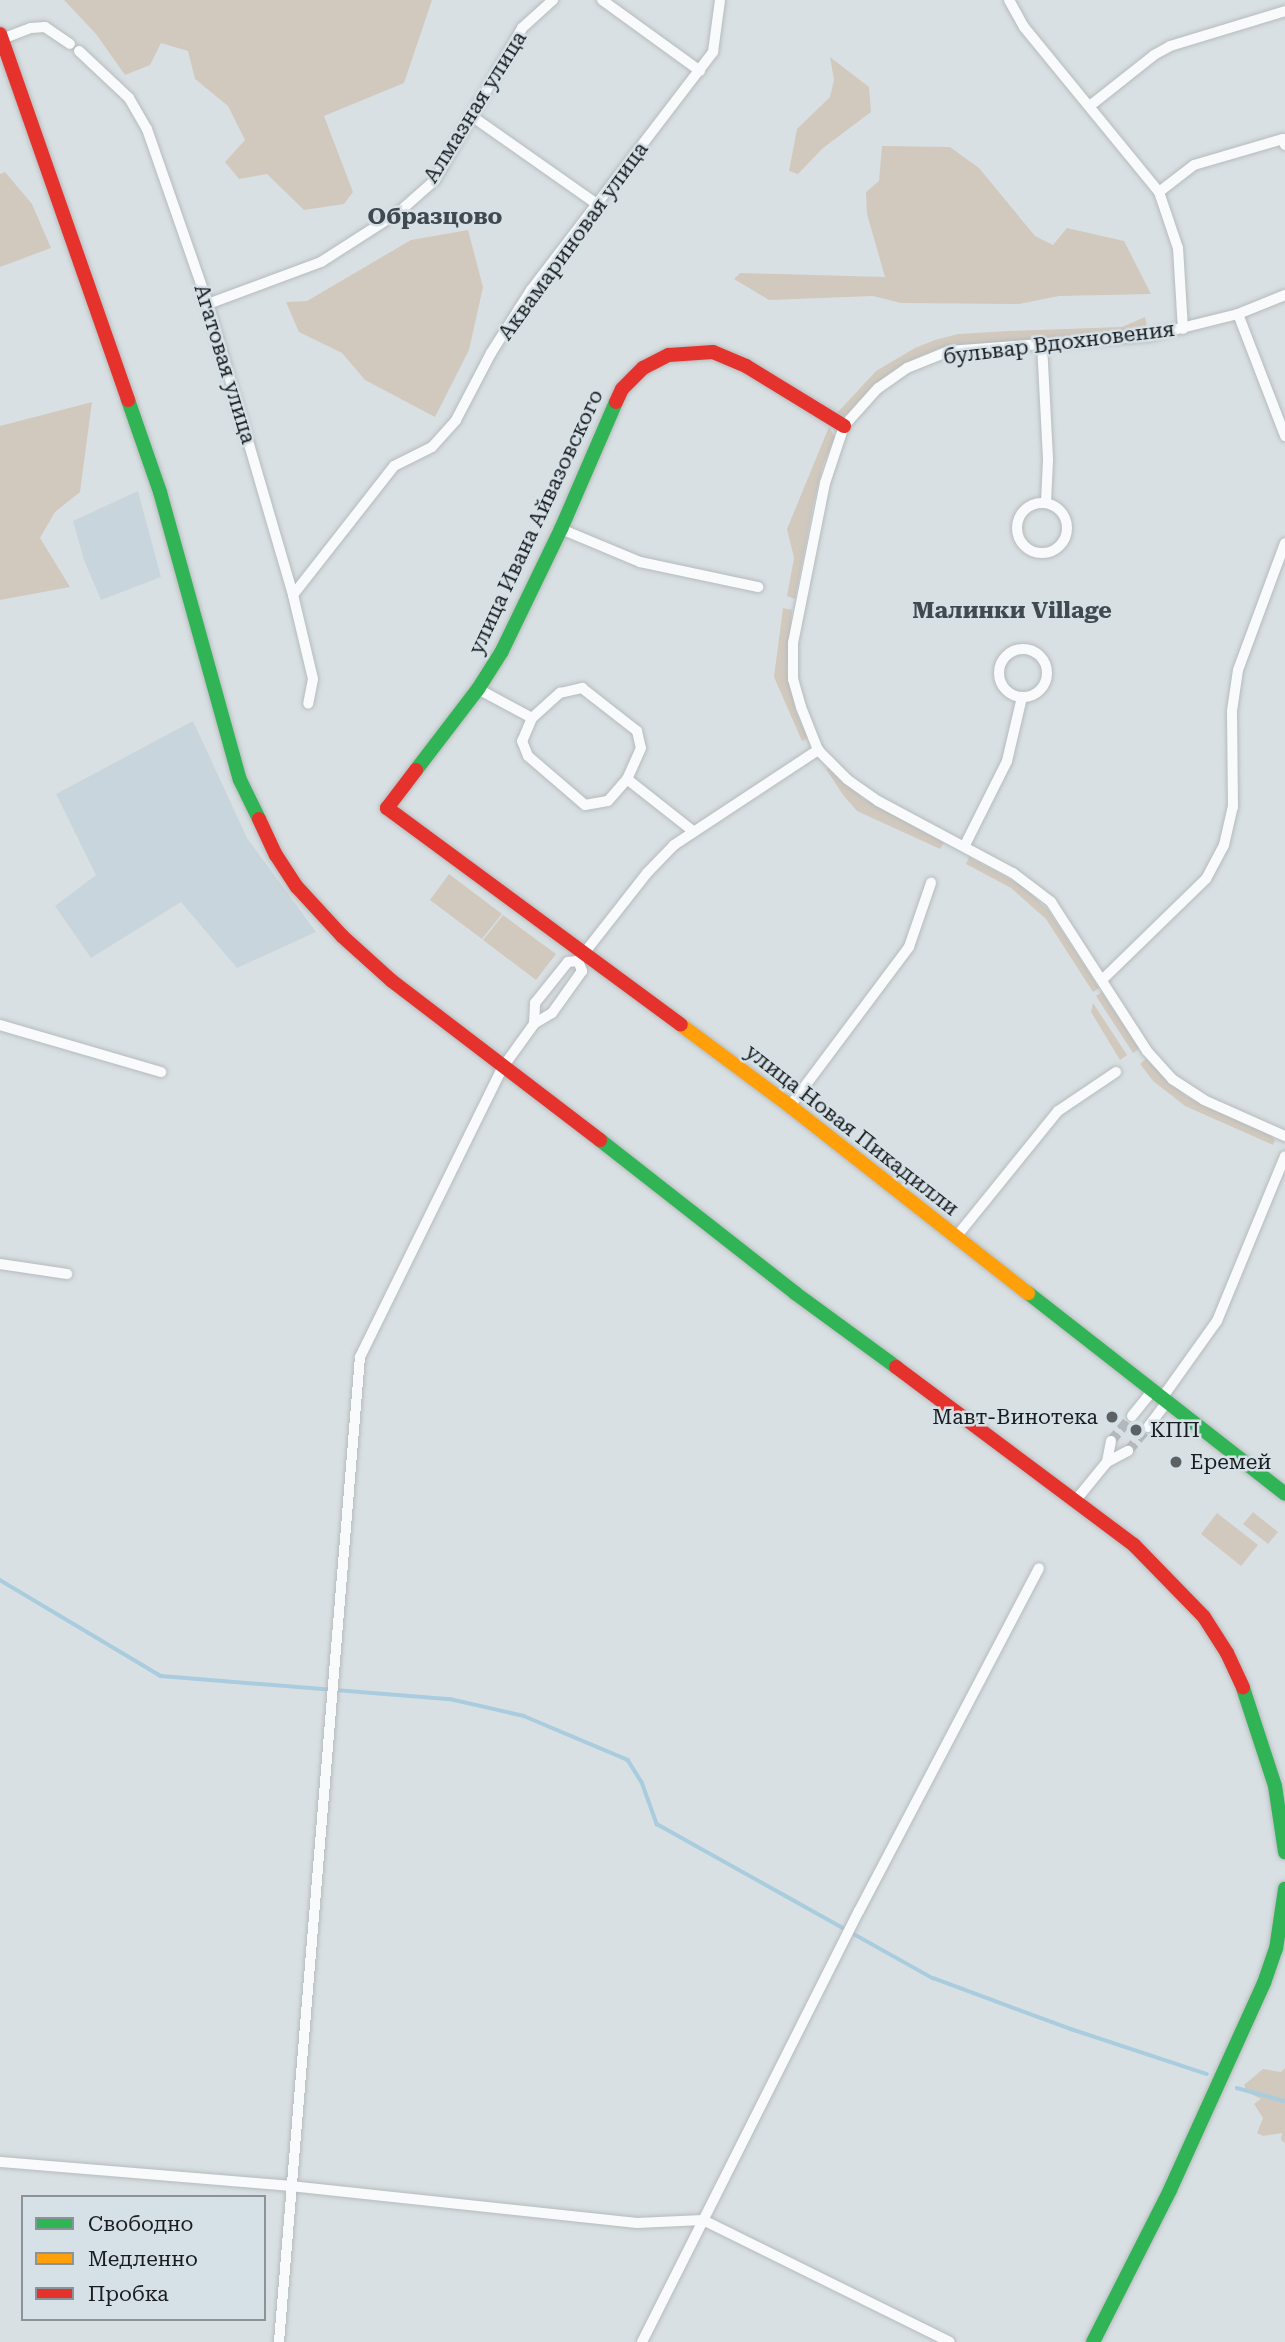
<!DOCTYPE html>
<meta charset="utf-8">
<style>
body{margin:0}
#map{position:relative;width:1285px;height:2342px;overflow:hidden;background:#d9e0e3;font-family:"Roboto Serif",serif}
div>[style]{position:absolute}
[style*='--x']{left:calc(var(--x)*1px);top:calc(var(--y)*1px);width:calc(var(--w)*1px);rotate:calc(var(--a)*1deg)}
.built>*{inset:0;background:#c8d5dc}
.green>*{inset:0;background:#d1c9be}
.stream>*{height:3.5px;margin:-1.75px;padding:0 1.75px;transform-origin:1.75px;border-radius:1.75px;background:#a9ccde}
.street-tunnel>*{height:10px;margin-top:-5px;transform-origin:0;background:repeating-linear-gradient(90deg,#b3b9bc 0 10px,transparent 0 15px)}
.roads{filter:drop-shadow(0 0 2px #b6bbbd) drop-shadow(0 0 2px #b6bbbd)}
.street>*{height:10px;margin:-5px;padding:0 5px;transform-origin:5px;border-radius:5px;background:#f9fafb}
.street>.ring{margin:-5px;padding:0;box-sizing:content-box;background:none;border:10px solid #f9fafb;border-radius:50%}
.fast>*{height:14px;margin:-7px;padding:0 7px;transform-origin:7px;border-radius:7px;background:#30b455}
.slow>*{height:14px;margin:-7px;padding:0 7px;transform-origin:7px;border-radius:7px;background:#ff9f0a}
.jam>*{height:14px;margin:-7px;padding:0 7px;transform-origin:7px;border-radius:7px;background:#e5322d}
.dots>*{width:19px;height:19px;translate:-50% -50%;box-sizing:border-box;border:4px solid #d5e1e7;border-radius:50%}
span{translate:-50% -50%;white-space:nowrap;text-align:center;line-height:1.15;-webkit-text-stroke:5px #d5e1e7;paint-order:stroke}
.street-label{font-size:21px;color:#191d1f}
.poi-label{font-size:21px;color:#191d1f}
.right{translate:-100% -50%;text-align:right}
.left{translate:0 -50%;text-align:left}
.neighbourhood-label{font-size:23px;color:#3f494e;font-weight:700}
.legend{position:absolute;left:21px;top:2195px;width:245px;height:126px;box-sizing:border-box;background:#d5e1e7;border:2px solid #8a9397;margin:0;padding:9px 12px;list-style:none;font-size:21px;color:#191d1f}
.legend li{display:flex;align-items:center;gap:14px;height:35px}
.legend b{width:35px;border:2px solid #8a9397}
</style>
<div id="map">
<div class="built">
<div style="clip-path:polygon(138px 491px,161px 577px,101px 600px,84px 560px,73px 521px)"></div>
<div style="clip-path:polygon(193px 721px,247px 838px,316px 932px,237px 968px,181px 902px,91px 958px,55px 906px,96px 875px,56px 794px)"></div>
</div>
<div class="green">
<div style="clip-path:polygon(64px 0,432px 0,404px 83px,324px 116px,353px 192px,344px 204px,304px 210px,267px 174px,239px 179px,225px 162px,245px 140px,228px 106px,195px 79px,188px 51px,161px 43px,150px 65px,125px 75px,96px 34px)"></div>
<div style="clip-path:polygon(830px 57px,869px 87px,871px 112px,823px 148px,798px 174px,789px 171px,797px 129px,830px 97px,834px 80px)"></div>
<div style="clip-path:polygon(882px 146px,950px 147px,979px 168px,1035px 236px,1053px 245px,1067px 228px,1124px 241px,1151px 294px,1059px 296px,1019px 304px,901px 303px,873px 296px,769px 300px,734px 279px,740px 273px,885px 277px,867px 214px,866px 192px,879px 181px)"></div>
<div style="clip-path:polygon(5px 172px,32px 204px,51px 248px,0 267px,0 174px)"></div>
<div style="clip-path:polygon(468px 230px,483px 287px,469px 350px,435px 417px,365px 380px,342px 353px,299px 332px,286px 302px,307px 301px,411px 240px)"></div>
<div style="clip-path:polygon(1145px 317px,1147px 326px,1141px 331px,945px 346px,904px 363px,872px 386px,848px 413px,843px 416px,837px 413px,876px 371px,915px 348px,935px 340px,958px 334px,1008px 331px,1122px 327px)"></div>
<div style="clip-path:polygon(92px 402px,80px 492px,55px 512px,40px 538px,70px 587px,0 600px,0 426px)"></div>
<div style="clip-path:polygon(829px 427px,835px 437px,823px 465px,814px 501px,795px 599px,787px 596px,794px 558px,787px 529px)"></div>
<div style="clip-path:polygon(783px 608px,792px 610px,787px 671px,796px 712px,808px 738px,802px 741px,774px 677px)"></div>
<div style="clip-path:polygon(828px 768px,864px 799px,944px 843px,940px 849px,857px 811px,843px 795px,826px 769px)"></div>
<div style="clip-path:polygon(969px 857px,1022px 886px,1048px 910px,1099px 988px,1093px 992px,1046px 919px,1011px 888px,966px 864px)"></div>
<div style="clip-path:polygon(449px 874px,502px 914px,482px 939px,430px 900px)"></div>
<div style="clip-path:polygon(503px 915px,556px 954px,536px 980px,483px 940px)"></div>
<div style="clip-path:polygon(1102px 992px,1139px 1049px,1133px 1053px,1096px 996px)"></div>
<div style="clip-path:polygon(1093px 1003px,1127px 1055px,1120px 1060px,1091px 1012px)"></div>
<div style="clip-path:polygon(1146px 1059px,1187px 1097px,1270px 1135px,1275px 1140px,1273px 1145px,1185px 1106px,1153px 1081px,1140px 1064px)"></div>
<div style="clip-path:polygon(1253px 1512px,1278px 1532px,1268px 1544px,1243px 1524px)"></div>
<div style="clip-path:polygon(1217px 1513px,1258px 1545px,1241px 1566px,1201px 1534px)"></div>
<div style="clip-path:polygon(1285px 2068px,1285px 2143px,1281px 2140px,1282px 2133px,1263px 2136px,1257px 2133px,1263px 2118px,1254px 2104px,1261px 2099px,1247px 2092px,1244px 2085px,1263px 2069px,1281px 2072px)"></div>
</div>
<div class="stream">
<div style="--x:0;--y:1580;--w:187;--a:30.8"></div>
<div style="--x:161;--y:1676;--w:290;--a:4.6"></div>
<div style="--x:450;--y:1699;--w:76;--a:12.9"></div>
<div style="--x:524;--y:1716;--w:113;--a:22.9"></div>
<div style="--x:628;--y:1760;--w:26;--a:58"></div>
<div style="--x:642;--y:1782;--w:45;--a:70.3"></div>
<div style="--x:657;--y:1824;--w:316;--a:29.2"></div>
<div style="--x:933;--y:1978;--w:147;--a:20.3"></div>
<div style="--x:1071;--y:2029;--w:143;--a:18.3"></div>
<div style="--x:1237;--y:2088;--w:50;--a:15.2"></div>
</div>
<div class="street-tunnel">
<div style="--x:1111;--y:1441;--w:33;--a:-50"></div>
<div style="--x:1128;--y:1451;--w:31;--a:-50"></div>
</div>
<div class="roads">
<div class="street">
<div style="--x:602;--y:0;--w:121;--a:35.9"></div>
<div style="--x:1009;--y:0;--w:31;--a:61"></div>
<div style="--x:1024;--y:27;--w:213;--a:50.7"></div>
<div style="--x:1159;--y:192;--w:59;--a:71.3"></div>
<div style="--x:1178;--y:248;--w:81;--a:86.5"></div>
<div style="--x:2;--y:39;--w:31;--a:-21"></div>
<div style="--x:31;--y:28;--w:14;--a:-4"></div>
<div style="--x:45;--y:27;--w:30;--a:34"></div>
<div style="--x:79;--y:51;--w:69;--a:43.2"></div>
<div style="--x:129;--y:98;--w:36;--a:60"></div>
<div style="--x:147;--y:129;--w:185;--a:70.8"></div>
<div style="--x:208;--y:304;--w:303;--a:73.7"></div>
<div style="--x:293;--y:595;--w:86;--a:76.6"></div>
<div style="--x:313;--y:679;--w:25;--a:101"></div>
<div style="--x:1091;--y:105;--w:80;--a:-38.4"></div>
<div style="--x:1154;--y:55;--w:18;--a:-29"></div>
<div style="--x:1170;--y:46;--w:120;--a:-16.9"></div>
<div style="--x:473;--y:117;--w:153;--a:35.1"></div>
<div style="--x:1159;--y:192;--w:44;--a:-37.6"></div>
<div style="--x:1194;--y:165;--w:93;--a:-16.3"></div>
<div style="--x:1283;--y:139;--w:6;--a:72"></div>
<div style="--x:1285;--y:295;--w:51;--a:158"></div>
<div style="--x:1238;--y:314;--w:92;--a:166.1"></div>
<div style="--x:1149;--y:336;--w:201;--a:175.7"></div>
<div style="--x:949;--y:351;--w:45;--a:158"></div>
<div style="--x:907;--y:368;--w:35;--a:145"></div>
<div style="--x:878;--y:388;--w:51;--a:131.8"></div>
<div style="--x:844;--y:426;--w:60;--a:108.4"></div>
<div style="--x:825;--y:483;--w:163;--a:101.3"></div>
<div style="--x:793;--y:643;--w:36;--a:90"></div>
<div style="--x:793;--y:679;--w:29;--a:74"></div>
<div style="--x:801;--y:707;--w:46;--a:68.4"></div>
<div style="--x:818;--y:750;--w:42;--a:45"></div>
<div style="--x:848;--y:780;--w:37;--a:35"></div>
<div style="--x:878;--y:801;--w:153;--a:28.1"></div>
<div style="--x:1013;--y:873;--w:48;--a:37.3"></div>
<div style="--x:1051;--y:902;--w:177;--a:57.2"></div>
<div style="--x:1147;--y:1051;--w:38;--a:48"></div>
<div style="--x:1172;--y:1079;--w:38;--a:33"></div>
<div style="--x:1204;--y:1100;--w:89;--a:24"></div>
<div style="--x:208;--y:304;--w:121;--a:-20.4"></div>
<div style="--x:321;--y:262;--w:93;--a:-32.7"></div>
<div style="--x:399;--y:212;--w:48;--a:-41.6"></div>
<div style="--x:435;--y:180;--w:175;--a:-60.2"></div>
<div style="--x:522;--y:28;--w:42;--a:-42.1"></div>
<div style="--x:1238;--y:314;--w:131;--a:68.9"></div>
<div style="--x:1042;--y:344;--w:116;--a:87"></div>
<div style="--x:1048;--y:460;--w:43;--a:92.7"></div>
<div class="ring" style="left:1017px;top:503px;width:40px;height:40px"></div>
<div style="--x:561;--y:529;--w:86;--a:22.7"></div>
<div style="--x:640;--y:562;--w:121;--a:12"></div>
<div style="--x:293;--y:595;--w:164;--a:-51.9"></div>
<div style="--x:394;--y:466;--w:42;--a:-26.6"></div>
<div style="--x:432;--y:447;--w:36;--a:-48"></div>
<div style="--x:456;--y:420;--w:76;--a:-62.4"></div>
<div style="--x:491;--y:353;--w:75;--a:-57.6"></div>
<div style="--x:531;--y:290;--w:300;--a:-52.6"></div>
<div style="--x:713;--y:52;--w:52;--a:-82.3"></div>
<div class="ring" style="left:999px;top:649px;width:38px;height:38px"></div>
<div style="--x:478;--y:689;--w:61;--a:28.2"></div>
<div style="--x:532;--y:718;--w:25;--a:113"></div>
<div style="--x:522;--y:741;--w:16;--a:68"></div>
<div style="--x:528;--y:756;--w:75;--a:40.7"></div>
<div style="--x:585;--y:805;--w:23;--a:-10"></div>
<div style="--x:608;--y:801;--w:29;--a:-49"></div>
<div style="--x:627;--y:779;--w:85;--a:38.3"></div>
<div style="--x:532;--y:718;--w:38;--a:-42"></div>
<div style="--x:560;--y:693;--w:23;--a:-13"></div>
<div style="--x:582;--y:688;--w:70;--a:38"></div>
<div style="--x:637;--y:731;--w:17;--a:77"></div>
<div style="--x:641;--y:748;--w:34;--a:114"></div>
<div style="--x:965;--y:845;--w:94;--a:-63.4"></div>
<div style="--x:1007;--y:761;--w:66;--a:-76.8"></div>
<div style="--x:578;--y:961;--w:112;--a:-51.9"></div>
<div style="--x:647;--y:873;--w:39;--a:-46"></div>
<div style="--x:674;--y:845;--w:173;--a:-33.4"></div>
<div style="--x:578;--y:961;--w:11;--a:68"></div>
<div style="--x:582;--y:971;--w:52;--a:125.5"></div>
<div style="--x:552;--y:1013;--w:21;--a:149"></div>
<div style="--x:534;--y:1024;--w:21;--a:-87"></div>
<div style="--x:535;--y:1003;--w:53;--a:-51.2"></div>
<div style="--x:568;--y:962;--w:10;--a:-6"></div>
<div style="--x:1102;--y:980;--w:145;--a:-44.2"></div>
<div style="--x:1206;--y:879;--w:38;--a:-62"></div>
<div style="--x:1224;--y:845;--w:39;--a:-77"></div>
<div style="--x:1233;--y:807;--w:96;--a:-90.6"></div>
<div style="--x:1232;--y:711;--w:41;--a:-81.7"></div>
<div style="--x:1238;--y:670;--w:135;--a:-69.7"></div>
<div style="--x:0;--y:1025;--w:168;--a:16.3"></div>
<div style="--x:790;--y:1106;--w:199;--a:-53.2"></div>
<div style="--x:909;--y:947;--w:68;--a:-71"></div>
<div style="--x:956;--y:1237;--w:162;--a:-51"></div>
<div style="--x:1058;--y:1111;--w:70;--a:-33.9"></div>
<div style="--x:0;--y:1264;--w:68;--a:8.5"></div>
<div style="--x:1162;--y:1398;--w:95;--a:-54.5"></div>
<div style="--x:1217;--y:1321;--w:178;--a:-67.6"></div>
<div style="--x:1132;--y:1416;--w:32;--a:-51"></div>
<div style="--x:1148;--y:1427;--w:31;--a:-53"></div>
<div style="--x:1111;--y:1441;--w:21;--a:101"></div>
<div style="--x:1107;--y:1462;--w:24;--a:-28"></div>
<div style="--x:1076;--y:1500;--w:49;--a:-50.8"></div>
<div style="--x:0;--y:2162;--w:291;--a:4.7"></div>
<div style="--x:290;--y:2186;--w:349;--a:6.1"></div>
<div style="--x:637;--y:2223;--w:66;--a:-2.6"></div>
<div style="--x:703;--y:2220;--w:275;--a:26.3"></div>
<div style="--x:279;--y:2342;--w:988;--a:-85.3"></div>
<div style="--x:360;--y:1357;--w:323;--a:-63.8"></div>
<div style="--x:503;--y:1067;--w:53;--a:-54.2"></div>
<div style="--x:642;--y:2342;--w:483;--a:-63.3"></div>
<div style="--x:859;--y:1911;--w:387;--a:-62.3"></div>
</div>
<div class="fast">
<div style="--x:128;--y:400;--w:97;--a:70.8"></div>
<div style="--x:160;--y:492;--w:299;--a:74.5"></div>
<div style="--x:240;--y:780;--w:43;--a:64"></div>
<div style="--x:416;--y:770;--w:102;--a:-52.6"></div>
<div style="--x:478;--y:689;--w:45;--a:-57.7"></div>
<div style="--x:502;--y:651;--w:136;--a:-64.2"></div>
<div style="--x:561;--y:529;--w:138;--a:-66.6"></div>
<div style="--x:600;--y:1140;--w:248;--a:38.1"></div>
<div style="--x:795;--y:1293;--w:125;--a:36.2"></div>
<div style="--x:1028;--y:1293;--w:326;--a:38"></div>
<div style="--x:1243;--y:1688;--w:103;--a:71.9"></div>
<div style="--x:1275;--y:1786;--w:67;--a:81.4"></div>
<div style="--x:1093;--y:2342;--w:170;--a:-63.1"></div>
<div style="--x:1170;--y:2190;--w:227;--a:-65.6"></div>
<div style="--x:1264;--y:1983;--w:36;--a:-71"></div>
<div style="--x:1276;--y:1949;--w:61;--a:-81.5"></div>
</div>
<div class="slow">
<div style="--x:681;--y:1025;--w:136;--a:36.6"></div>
<div style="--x:790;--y:1106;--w:303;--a:38.2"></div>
</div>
<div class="jam">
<div style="--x:0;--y:34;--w:388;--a:70.7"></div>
<div style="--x:616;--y:402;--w:14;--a:-65"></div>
<div style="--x:622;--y:389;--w:30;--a:-45"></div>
<div style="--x:643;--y:368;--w:29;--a:-27"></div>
<div style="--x:669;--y:355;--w:44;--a:-3.9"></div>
<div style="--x:713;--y:352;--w:36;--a:23"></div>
<div style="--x:746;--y:366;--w:115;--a:31.5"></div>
<div style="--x:416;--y:770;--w:48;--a:127.3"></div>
<div style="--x:387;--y:808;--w:365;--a:36.4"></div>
<div style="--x:259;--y:819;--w:40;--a:65"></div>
<div style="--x:276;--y:855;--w:38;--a:57"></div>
<div style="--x:297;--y:887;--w:67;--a:47.4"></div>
<div style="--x:342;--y:936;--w:67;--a:42"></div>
<div style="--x:392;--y:981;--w:262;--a:37.4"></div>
<div style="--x:896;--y:1367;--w:297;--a:36.8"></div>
<div style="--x:1134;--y:1545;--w:100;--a:45.8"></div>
<div style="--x:1204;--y:1617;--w:43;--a:57.4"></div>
<div style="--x:1227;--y:1653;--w:38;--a:65"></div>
</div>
</div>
<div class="dots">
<div style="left:1112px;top:1417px;background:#5c6164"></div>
<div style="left:1136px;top:1430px;background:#5c6164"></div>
<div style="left:1176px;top:1462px;background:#5c6164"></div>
</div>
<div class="street-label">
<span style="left:475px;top:107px;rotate:-58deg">Алмазная улица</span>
<span style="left:573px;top:241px;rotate:-54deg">Аквамариновая улица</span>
<span style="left:1059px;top:343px;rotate:-7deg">бульвар Вдохновения</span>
<span style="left:225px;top:364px;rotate:73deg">Агатовая улица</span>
<span style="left:536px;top:522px;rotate:-65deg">улица Ивана Айвазовского</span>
<span style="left:852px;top:1130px;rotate:38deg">улица Новая Пикадилли</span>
</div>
<div class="poi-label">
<span class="right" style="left:1098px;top:1417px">Мавт-Винотека</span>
<span class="left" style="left:1150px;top:1430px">КПП</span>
<span class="left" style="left:1190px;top:1462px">Еремей</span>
</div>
<div class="neighbourhood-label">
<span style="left:435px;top:217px">Образцово</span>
<span style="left:1012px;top:611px">Малинки Village</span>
</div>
<ul class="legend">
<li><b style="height:9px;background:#30b455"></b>Свободно</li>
<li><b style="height:9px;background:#ff9f0a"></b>Медленно</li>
<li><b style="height:9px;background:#e5322d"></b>Пробка</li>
</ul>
</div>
